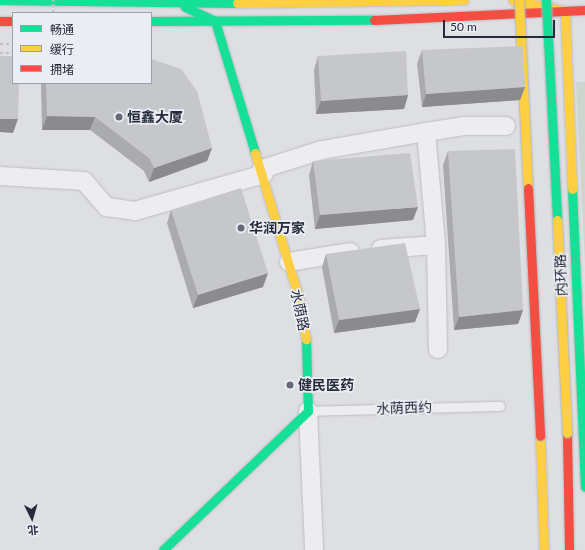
<!DOCTYPE html>
<meta charset="utf-8">
<style>
body{margin:0}
#map{position:relative;width:585px;height:550px;overflow:hidden;background:#dedfe3;font-family:Lato,"Noto Sans SC",sans-serif}
div>[style]{position:absolute}
[style*='--x']{left:calc(var(--x)*1px);top:calc(var(--y)*1px);width:calc(var(--w)*1px);rotate:calc(var(--a)*1deg)}
.green>*{inset:0;background:#cdd6ce}
.path>*{height:2.5px;margin-top:-1.25px;transform-origin:0;background:repeating-linear-gradient(90deg,#c0c0c6 0 3px,transparent 0 6px)}
.roads{filter:drop-shadow(0 0 1px #bcbdc1) drop-shadow(0 0 1px #bcbdc1)}
.lane>*{height:9px;margin:-4.5px;padding:0 4.5px;transform-origin:4.5px;border-radius:4.5px;background:#ededf0}
.street>*{height:18px;margin:-9px;padding:0 9px;transform-origin:9px;border-radius:9px;background:#ededf0}
.fast>*{height:9px;margin:-4.5px;padding:0 4.5px;transform-origin:4.5px;border-radius:4.5px;background:#16e098}
.slow>*{height:9px;margin:-4.5px;padding:0 4.5px;transform-origin:4.5px;border-radius:4.5px;background:#ffcf43}
.jam>*{height:9px;margin:-4.5px;padding:0 4.5px;transform-origin:4.5px;border-radius:4.5px;background:#f24e42}
.path-bridge>*{height:2.5px;margin-top:-1.25px;transform-origin:0;background:repeating-linear-gradient(90deg,#c0c0c6 0 3px,transparent 0 6px)}
.bridges{filter:drop-shadow(0 0 1px #b0b2b8) drop-shadow(0 0 1px #b0b2b8)}
.fast-bridge>*{height:9px;margin:-4.5px;padding:0 4.5px;transform-origin:4.5px;border-radius:4.5px;background:#16e098}
.slow-bridge>*{height:9px;margin:-4.5px;padding:0 4.5px;transform-origin:4.5px;border-radius:4.5px;background:#ffcf43}
.jam-bridge>*{height:9px;margin:-4.5px;padding:0 4.5px;transform-origin:4.5px;border-radius:4.5px;background:#f24e42}
.wall>*{inset:0;background:#aaabaf}
.shaded-wall>*{inset:0;background:#8b8b8e}
.building>*{inset:0;background:#c6c7cb}
.dots>*{width:11px;height:11px;translate:-50% -50%;box-sizing:border-box;border:2px solid #eaedf3;border-radius:50%}
span{translate:-50% -50%;white-space:nowrap;text-align:center;line-height:1.15;-webkit-text-stroke:3.5px #eaedf3;paint-order:stroke}
.poi-label{font-size:14px;color:#262b3b;font-weight:700}
.left{translate:0 -50%;text-align:left}
.street-label{font-size:14px;color:#262b3b}
.legend{position:absolute;left:12px;top:12px;width:140px;height:72px;box-sizing:border-box;background:#eaedf3;border:1px solid #9c9fa9;margin:0;padding:5px 7px;list-style:none;font-size:12px;color:#262b3b}
.legend li{display:flex;align-items:center;gap:8px;height:20px}
.legend b{width:20px;border:1px solid #9c9fa9}
.north{position:absolute;left:12px;top:498px;width:40px;height:40px;-webkit-text-stroke:3px #eaedf3;paint-order:stroke;rotate:175deg;font-size:11px;font-weight:700;line-height:16px;text-align:center;color:#262b3b}
.north::after{content:'';display:block;margin:auto;width:14px;height:18px;background:#262b3b;clip-path:polygon(50% 0,100% 100%,50% 72%,0 100%)}
.scale{position:absolute;left:443px;top:20px;width:112px;height:18px;box-sizing:border-box;border:2px solid #262b3b;border-top:0;padding-left:5px;font-size:12px;line-height:14px;white-space:nowrap;color:#262b3b;-webkit-text-stroke:3px #eaedf3;paint-order:stroke}
</style>
<div id="map">
<div class="green">
<div style="clip-path:polygon(576px 82px,585px 82px,585px 263px)"></div>
</div>
<div class="path">
<div style="--x:0;--y:44;--w:10;--a:0"></div>
<div style="--x:0;--y:53;--w:13;--a:0"></div>
<div style="--x:13;--y:53;--w:8;--a:-90"></div>
</div>
<div class="roads">
<div class="lane">
<div style="--x:308;--y:411;--w:192;--a:-1.5"></div>
</div>
<div class="street">
<div style="--x:426;--y:132;--w:113;--a:84.9"></div>
<div style="--x:436;--y:245;--w:104;--a:88.9"></div>
<div style="--x:262;--y:169;--w:63;--a:-17.6"></div>
<div style="--x:322;--y:150;--w:106;--a:-9.8"></div>
<div style="--x:426;--y:132;--w:38;--a:-9"></div>
<div style="--x:464;--y:126;--w:42;--a:0"></div>
<div style="--x:0;--y:176;--w:84;--a:3.4"></div>
<div style="--x:84;--y:181;--w:35;--a:49"></div>
<div style="--x:107;--y:207;--w:28;--a:8"></div>
<div style="--x:135;--y:211;--w:134;--a:-16"></div>
<div style="--x:381;--y:249;--w:55;--a:-4.2"></div>
<div style="--x:289;--y:262;--w:62;--a:-9.3"></div>
<div style="--x:308;--y:411;--w:139;--a:87.5"></div>
</div>
<div class="fast">
<div style="--x:0;--y:0;--w:237;--a:0.7"></div>
<div style="--x:185;--y:7;--w:33;--a:25"></div>
<div style="--x:151;--y:21;--w:223;--a:-0.3"></div>
<div style="--x:215;--y:21;--w:138;--a:73.1"></div>
<div style="--x:572;--y:189;--w:298;--a:87.5"></div>
<div style="--x:163;--y:550;--w:201;--a:-43.8"></div>
<div style="--x:308;--y:411;--w:72;--a:-91.6"></div>
</div>
<div class="slow">
<div style="--x:513;--y:0;--w:53;--a:11.9"></div>
<div style="--x:565;--y:11;--w:178;--a:87.7"></div>
<div style="--x:237;--y:3;--w:227;--a:-0.8"></div>
<div style="--x:255;--y:153;--w:152;--a:73.2"></div>
<div style="--x:299;--y:299;--w:41;--a:80.1"></div>
<div style="--x:540;--y:436;--w:114;--a:88"></div>
</div>
<div class="jam">
<div style="--x:374;--y:20;--w:211;--a:-2.7"></div>
<div style="--x:0;--y:21;--w:13;--a:0"></div>
<div style="--x:567;--y:433;--w:117;--a:89"></div>
</div>
</div>
<div class="path-bridge">
<div style="--x:53;--y:13;--w:13;--a:-90"></div>
</div>
<div class="bridges">
<div class="fast-bridge">
<div style="--x:546;--y:0;--w:220;--a:87.1"></div>
</div>
<div class="slow-bridge">
<div style="--x:519;--y:0;--w:188;--a:87.3"></div>
<div style="--x:557;--y:220;--w:213;--a:87.3"></div>
</div>
<div class="jam-bridge">
<div style="--x:528;--y:188;--w:248;--a:87.2"></div>
</div>
</div>
<div class="wall">
<div style="clip-path:polygon(422px 50px,525px 87px,520px 100px,422px 107px,417px 64px)"></div>
<div style="clip-path:polygon(318px 56px,408px 95px,404px 109px,316px 114px,314px 70px)"></div>
<div style="clip-path:polygon(41px 83px,151px 83px,212px 148px,207px 161px,149px 182px,144px 171px,90px 130px,42px 130px)"></div>
<div style="clip-path:polygon(448px 151px,523px 310px,518px 324px,454px 330px,443px 165px)"></div>
<div style="clip-path:polygon(313px 161px,413px 220px,315px 229px,309px 175px)"></div>
<div style="clip-path:polygon(171px 210px,263px 287px,193px 308px,167px 223px)"></div>
<div style="clip-path:polygon(326px 254px,420px 309px,415px 322px,334px 333px,322px 267px)"></div>
</div>
<div class="shaded-wall">
<div style="clip-path:polygon(525px 87px,520px 100px,422px 107px,426px 94px)"></div>
<div style="clip-path:polygon(408px 95px,404px 109px,316px 114px,321px 101px)"></div>
<div style="clip-path:polygon(47px 116px,95px 117px,90px 130px,42px 130px)"></div>
<div style="clip-path:polygon(0 119px,18px 119px,13px 133px,0 132px)"></div>
<div style="clip-path:polygon(212px 148px,207px 161px,149px 182px,154px 168px)"></div>
<div style="clip-path:polygon(418px 207px,413px 220px,315px 229px,320px 215px)"></div>
<div style="clip-path:polygon(268px 273px,263px 287px,193px 308px,198px 295px)"></div>
<div style="clip-path:polygon(420px 309px,415px 322px,334px 333px,339px 320px)"></div>
<div style="clip-path:polygon(523px 310px,518px 324px,454px 330px,459px 317px)"></div>
</div>
<div class="building">
<div style="clip-path:polygon(523px 46px,525px 87px,426px 94px,422px 50px)"></div>
<div style="clip-path:polygon(406px 51px,408px 95px,321px 101px,318px 56px)"></div>
<div style="clip-path:polygon(0 56px,13px 56px,13px 83px,19px 83px,18px 119px,0 119px)"></div>
<div style="clip-path:polygon(151px 59px,181px 69px,197px 91px,212px 148px,154px 168px,149px 158px,95px 117px,47px 116px,46px 83px,151px 83px)"></div>
<div style="clip-path:polygon(515px 149px,523px 310px,459px 317px,448px 151px)"></div>
<div style="clip-path:polygon(410px 153px,418px 207px,320px 215px,313px 161px)"></div>
<div style="clip-path:polygon(241px 188px,268px 273px,198px 295px,171px 210px)"></div>
<div style="clip-path:polygon(405px 243px,420px 309px,339px 320px,326px 254px)"></div>
</div>
<div class="dots">
<div style="left:119px;top:117px;background:#666a76"></div>
<div style="left:241px;top:228px;background:#666a76"></div>
<div style="left:290px;top:385px;background:#666a76"></div>
</div>
<div class="poi-label">
<span class="left" style="left:127px;top:117px">恒鑫大厦</span>
<span class="left" style="left:249px;top:228px">华润万家</span>
<span class="left" style="left:298px;top:385px">健民医药</span>
</div>
<div class="street-label">
<span style="left:561px;top:275px;rotate:-93deg">内环路</span>
<span style="left:300px;top:310px;rotate:78deg">水荫路</span>
<span style="left:404px;top:408px;rotate:-2deg">水荫西约</span>
</div>
<ul class="legend">
<li><b style="height:5px;background:#16e098"></b>畅通</li>
<li><b style="height:5px;background:#ffcf43"></b>缓行</li>
<li><b style="height:5px;background:#f24e42"></b>拥堵</li>
</ul>
<div class="north">北</div>
<div class="scale">50 m</div>
</div>
